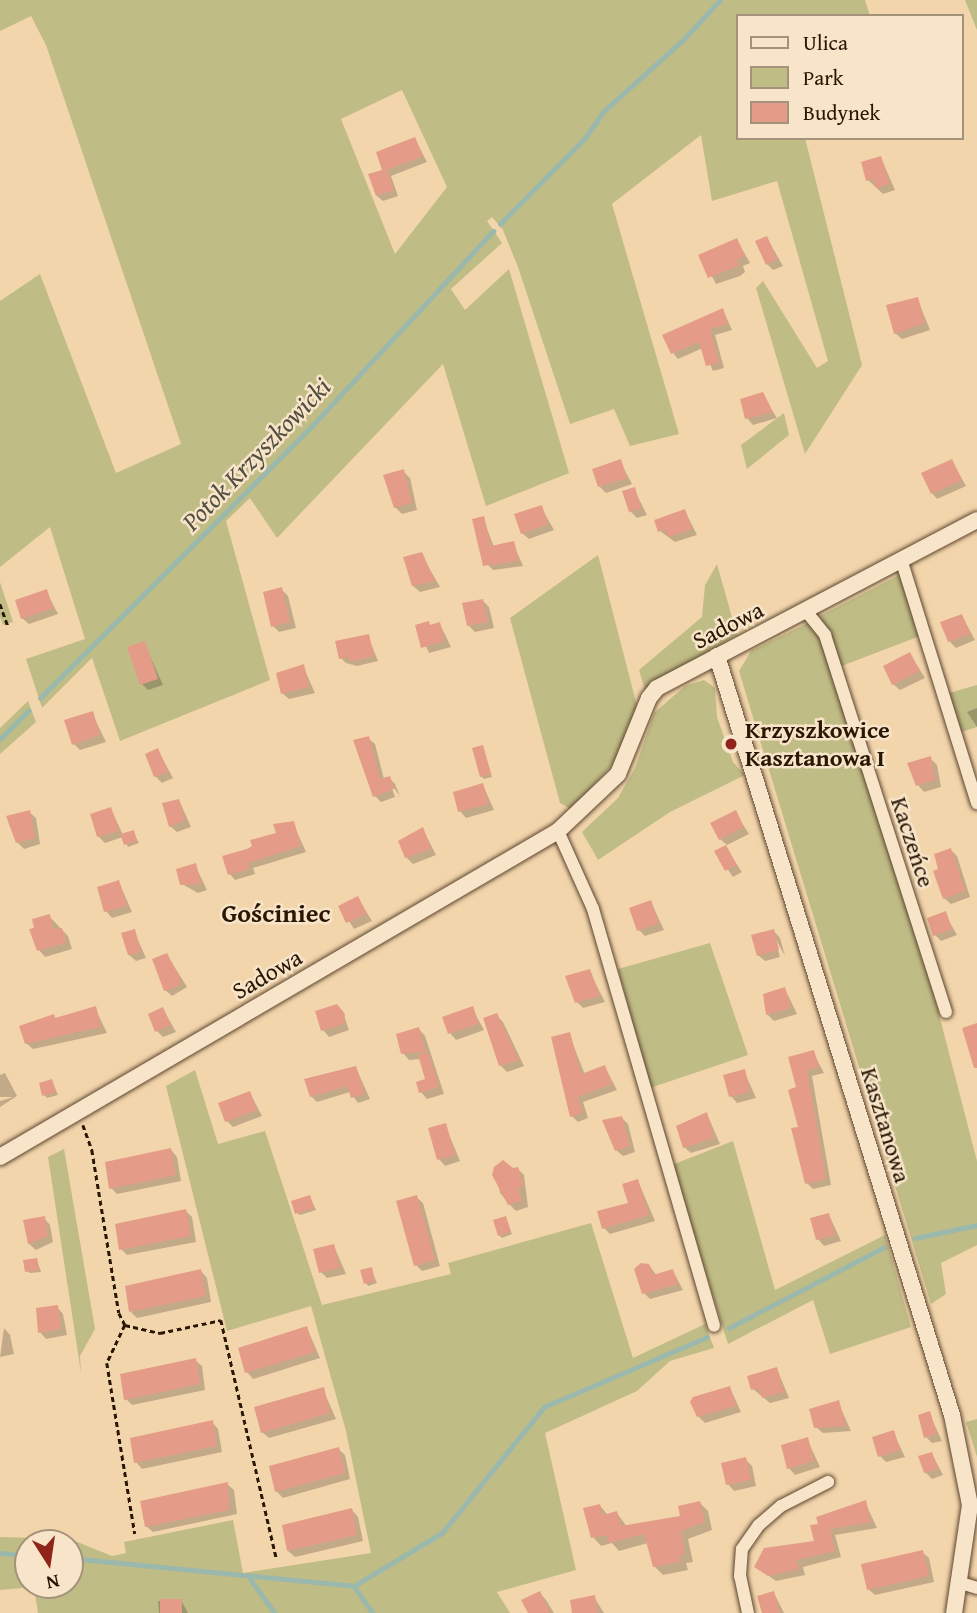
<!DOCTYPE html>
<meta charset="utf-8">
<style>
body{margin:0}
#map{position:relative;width:977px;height:1613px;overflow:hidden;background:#f3d5ac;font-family:"Gentium Book Plus",serif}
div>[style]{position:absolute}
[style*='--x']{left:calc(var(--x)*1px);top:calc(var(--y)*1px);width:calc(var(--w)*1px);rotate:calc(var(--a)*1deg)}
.green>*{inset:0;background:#c0bc86}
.shadow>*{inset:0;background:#0003}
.stream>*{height:4.5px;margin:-2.25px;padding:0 2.25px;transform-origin:2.25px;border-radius:2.25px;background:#9bb8ac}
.building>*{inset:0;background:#e49c88}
.path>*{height:2.5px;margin-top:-1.25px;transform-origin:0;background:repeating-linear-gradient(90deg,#291704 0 5px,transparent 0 8.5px)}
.roads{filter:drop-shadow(0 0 2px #5c462e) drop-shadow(0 0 2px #5c462e)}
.minor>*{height:12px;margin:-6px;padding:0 6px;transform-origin:6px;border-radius:6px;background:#f7e4c9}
.tertiary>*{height:16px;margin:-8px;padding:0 8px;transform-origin:8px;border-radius:8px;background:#f7e4c9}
.dots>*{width:19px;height:19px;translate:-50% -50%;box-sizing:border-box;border:4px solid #f7e4c9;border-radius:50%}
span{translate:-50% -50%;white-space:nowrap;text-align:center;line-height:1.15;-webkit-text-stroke:5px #f7e4c9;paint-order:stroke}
.street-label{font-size:24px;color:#291704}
.poi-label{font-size:24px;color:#291704;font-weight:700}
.left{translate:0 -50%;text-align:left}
.water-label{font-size:26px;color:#514f3f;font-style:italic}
.neighbourhood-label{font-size:26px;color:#291704;font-weight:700}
.legend{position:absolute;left:736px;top:14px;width:228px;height:126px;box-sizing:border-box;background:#f7e4c9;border:2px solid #a5927a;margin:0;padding:9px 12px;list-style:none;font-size:21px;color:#291704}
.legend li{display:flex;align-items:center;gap:14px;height:35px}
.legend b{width:35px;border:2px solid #a5927a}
.north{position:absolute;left:14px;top:1529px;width:70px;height:70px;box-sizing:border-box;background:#f7e4c9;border:2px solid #a5927a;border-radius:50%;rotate:168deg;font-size:19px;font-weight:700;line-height:28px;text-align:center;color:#291704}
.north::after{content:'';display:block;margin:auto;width:24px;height:32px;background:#8f2418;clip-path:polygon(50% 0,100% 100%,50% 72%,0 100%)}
</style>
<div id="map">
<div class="green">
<div style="clip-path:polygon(evenodd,0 0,865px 0,870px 16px,737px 16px,737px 138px,805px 138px,862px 365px,805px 454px,756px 288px,763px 281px,817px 368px,828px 361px,777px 181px,712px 201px,701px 135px,612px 204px,679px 434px,630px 446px,614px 409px,570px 424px,518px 267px,503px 230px,492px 217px,487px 221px,502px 243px,451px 289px,465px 310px,509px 269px,569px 473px,486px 506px,443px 364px,277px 538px,250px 498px,226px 521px,270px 680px,120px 741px,92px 658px,42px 708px,26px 659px,85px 639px,50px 527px,0 567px,0 301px,40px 274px,116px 473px,181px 444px,46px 45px,31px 16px,0 31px,0 0,402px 90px,447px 187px,395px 254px,341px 119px,402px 90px)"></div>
<div style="clip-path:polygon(965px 0,977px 0,977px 30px)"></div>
<div style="clip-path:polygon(784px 413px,789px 435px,747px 469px,741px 445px)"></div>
<div style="clip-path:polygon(598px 555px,637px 706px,614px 763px,571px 809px,560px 803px,510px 618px)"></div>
<div style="clip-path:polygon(717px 564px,737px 635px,645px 690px,639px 670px,702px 617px,705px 585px)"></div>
<div style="clip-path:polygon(901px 574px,920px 636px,839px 667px,820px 616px)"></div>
<div style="clip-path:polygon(0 582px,13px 622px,3px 625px,0 617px)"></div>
<div style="clip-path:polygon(808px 623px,821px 638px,933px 991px,977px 1161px,977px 1245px,941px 1263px,946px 1294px,931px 1304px,739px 671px,751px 651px)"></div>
<div style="clip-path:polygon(704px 680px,715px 688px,717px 717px,733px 762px,745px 775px,670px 812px,598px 860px,582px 832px,618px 798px,635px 768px,654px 713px,685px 686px)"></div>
<div style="clip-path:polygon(977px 685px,977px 727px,961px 732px,949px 693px)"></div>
<div style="clip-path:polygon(28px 701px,36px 722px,0 754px,0 728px)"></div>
<div style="clip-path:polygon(710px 943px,748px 1055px,650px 1088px,618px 969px)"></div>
<div style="clip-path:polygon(evenodd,195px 1070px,218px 1144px,265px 1131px,322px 1305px,451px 1274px,448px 1263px,591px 1223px,633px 1358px,705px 1324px,714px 1348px,670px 1361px,637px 1391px,545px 1433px,576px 1570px,497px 1592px,510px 1613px,38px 1613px,34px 1587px,0 1590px,0 1537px,70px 1539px,112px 1556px,126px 1553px,124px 1542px,233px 1520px,243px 1573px,371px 1553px,346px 1431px,311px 1306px,227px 1331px,166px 1086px,195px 1070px,28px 1543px,70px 1543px,70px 1585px,28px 1585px,28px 1543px)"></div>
<div style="clip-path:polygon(733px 1141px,775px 1290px,885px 1235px,911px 1327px,830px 1354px,813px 1300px,728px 1344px,672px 1165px)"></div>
<div style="clip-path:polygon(64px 1149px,95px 1329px,80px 1356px,81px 1373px,48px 1157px)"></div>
<div style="clip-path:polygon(977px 1419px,977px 1457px,966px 1422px)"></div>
</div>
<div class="shadow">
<div style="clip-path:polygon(415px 139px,427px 162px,391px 176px,398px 196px,383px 201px,377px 196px,384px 171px)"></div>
<div style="clip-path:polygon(881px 158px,895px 190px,883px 194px,868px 180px)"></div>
<div style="clip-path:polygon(767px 238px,783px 266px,773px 270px,767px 264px)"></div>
<div style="clip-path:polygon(737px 240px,750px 263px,743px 266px,745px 272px,740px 276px,716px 284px,701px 256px)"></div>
<div style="clip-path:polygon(917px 298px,930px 330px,902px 339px,895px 333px)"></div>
<div style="clip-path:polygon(723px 310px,732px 330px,715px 335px,724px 368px,713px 371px,703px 348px,678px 359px,673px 353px,665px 336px)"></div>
<div style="clip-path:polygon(762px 394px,777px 418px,753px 425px,747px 418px)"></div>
<div style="clip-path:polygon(620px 461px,632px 484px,606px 493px,599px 486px)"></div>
<div style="clip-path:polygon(952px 461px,966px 486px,937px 499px,932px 493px)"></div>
<div style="clip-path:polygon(403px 471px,410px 478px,417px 510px,402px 514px,395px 507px)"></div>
<div style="clip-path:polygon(634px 489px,647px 515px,637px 518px,630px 511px)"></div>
<div style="clip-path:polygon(541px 507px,554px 530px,529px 539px,522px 533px)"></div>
<div style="clip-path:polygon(685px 511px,697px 535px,675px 542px,660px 531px)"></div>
<div style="clip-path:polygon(483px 518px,494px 547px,513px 543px,523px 566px,493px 570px,488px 565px)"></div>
<div style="clip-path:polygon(421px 554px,440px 587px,420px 592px,413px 586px)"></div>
<div style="clip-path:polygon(281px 589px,288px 596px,296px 628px,279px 632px,273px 626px)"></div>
<div style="clip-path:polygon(46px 591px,58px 614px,29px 624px,22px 618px)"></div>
<div style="clip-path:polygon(483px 601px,489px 607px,494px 628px,475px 632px,469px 626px)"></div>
<div style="clip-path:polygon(962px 616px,975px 640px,956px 648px,949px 641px)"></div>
<div style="clip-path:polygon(440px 624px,451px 647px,429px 653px,417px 626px)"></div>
<div style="clip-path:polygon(368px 636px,378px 661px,357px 666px,346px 663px,341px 658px)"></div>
<div style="clip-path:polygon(144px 643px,163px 685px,148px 690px,142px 684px)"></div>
<div style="clip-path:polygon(910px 654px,925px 678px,900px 690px,893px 684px)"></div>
<div style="clip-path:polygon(303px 666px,315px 693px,289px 699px,282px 693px)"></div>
<div style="clip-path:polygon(977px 708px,977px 727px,967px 712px)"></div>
<div style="clip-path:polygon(92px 713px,106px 742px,80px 750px,74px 744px)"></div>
<div style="clip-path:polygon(368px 738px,375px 744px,384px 779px,389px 778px,395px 784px,400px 796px,390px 783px,395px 797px,381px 802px,375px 796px)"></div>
<div style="clip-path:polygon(483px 747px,492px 777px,484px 779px,481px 776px)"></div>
<div style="clip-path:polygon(158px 750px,173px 778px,162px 783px,155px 776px)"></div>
<div style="clip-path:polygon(930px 758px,937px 765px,941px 787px,924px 792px,918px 785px)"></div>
<div style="clip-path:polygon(483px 785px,494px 810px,466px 818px,460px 811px)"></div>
<div style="clip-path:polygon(179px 800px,191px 827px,177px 832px,170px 826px)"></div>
<div style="clip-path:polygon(111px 809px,123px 835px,133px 832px,139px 843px,128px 847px,123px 837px,105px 843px,98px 836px)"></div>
<div style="clip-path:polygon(29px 812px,36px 818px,40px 844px,24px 849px,17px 842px)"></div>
<div style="clip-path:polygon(735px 812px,749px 834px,727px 845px,720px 839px)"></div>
<div style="clip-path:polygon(293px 823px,306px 852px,253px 868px,255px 874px,235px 880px,230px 874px,248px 851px)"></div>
<div style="clip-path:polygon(423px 829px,436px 855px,413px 864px,406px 857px,410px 834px)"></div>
<div style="clip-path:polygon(725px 847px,742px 872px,733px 877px,716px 852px)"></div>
<div style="clip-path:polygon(951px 850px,957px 856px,970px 897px,951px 904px,944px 898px,941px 870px)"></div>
<div style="clip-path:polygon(195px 865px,207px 890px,198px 893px,182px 884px)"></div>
<div style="clip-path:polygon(119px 882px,132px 912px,112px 918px,106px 911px)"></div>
<div style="clip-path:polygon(358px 898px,372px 921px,354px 929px,340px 907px)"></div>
<div style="clip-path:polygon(651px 902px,664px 930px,645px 936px,639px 930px)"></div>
<div style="clip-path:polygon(945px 914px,957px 935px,941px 941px,935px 935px)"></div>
<div style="clip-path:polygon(49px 916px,68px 936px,72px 949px,45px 957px,39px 950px)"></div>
<div style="clip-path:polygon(134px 931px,146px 958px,136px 961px,129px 955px)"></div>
<div style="clip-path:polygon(774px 931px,780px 938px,785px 956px,774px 936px,780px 957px,765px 961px,758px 955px)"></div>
<div style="clip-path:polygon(167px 955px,187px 987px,172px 996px,165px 990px)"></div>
<div style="clip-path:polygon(589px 971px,605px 1002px,583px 1008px,577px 1002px)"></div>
<div style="clip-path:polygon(785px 989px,797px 1014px,774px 1021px,768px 1015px,765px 995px)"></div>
<div style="clip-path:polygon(95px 1008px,107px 1033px,33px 1049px,26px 1043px,53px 1016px,57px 1019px)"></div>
<div style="clip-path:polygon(472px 1008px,484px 1030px,456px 1040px,450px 1033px)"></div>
<div style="clip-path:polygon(163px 1009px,176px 1032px,163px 1037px,157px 1031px)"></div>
<div style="clip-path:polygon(343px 1013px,349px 1030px,329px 1037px,323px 1030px)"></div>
<div style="clip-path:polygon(496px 1015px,503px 1022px,524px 1066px,507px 1072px,501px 1066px,485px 1019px)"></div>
<div style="clip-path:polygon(419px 1029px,425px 1036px,444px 1094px,427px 1099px,421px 1092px,427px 1080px,420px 1059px,409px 1060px,403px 1053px)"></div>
<div style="clip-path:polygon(569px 1034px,585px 1075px,605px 1067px,617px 1090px,583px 1102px,588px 1118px,578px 1122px,572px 1116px)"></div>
<div style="clip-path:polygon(813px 1052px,824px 1073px,812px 1076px,831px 1185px,813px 1189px,807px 1183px,798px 1089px)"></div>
<div style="clip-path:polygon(356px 1068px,370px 1099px,358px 1103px,350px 1092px,317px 1102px,311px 1096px)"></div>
<div style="clip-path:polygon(744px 1071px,756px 1098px,737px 1103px,731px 1096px)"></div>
<div style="clip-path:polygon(5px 1073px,17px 1096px,0 1107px,0 1101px,13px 1097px,0 1097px,0 1075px)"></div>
<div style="clip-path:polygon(52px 1081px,58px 1095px,47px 1098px,44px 1095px)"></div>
<div style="clip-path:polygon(250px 1093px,262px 1116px,233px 1127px,227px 1121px)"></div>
<div style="clip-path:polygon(707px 1114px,720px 1144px,691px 1153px,684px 1147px)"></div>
<div style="clip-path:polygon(622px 1118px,628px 1124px,635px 1152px,623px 1156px,616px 1150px)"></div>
<div style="clip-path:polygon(445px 1125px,460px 1161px,445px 1166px,439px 1159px)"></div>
<div style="clip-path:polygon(171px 1150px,177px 1157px,181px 1181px,117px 1194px,111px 1188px)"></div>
<div style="clip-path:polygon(495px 1167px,518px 1169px,524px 1175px,528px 1207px,516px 1211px,509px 1204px,500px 1193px)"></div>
<div style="clip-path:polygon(638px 1181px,655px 1221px,610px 1234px,604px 1228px,630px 1204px)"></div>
<div style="clip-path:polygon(310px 1197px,316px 1210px,300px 1215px,297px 1213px)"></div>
<div style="clip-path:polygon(416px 1197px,423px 1203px,440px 1266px,422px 1271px,416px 1265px)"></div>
<div style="clip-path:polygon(186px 1211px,192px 1217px,196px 1242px,127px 1255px,121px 1249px)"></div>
<div style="clip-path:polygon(829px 1215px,841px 1241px,824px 1246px,818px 1239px)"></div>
<div style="clip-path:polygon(44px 1218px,50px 1225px,53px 1242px,36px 1250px,29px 1244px,25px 1222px)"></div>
<div style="clip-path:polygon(505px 1218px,512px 1234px,502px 1238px,499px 1235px)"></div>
<div style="clip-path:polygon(334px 1246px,346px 1274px,327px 1278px,321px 1272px)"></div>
<div style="clip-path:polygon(37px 1260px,41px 1272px,30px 1273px,27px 1271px)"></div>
<div style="clip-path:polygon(649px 1265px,657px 1276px,673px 1271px,683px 1290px,650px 1299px,644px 1293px)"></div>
<div style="clip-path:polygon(371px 1269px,377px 1283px,368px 1286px,366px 1283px)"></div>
<div style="clip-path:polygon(201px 1271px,207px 1278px,211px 1302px,137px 1318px,131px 1312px)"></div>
<div style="clip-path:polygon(57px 1307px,63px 1314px,67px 1335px,46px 1339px,40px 1332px)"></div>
<div style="clip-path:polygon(4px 1328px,10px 1335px,14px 1354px,0 1357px)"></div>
<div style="clip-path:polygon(307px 1328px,320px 1358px,253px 1379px,247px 1372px)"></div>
<div style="clip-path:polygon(195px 1360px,202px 1366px,205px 1390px,132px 1405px,126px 1399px)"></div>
<div style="clip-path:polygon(777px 1369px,789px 1398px,770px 1403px,753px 1389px)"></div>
<div style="clip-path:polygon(730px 1388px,741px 1412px,705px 1423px,698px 1416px)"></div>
<div style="clip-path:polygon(323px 1389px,336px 1419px,269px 1438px,262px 1432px)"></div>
<div style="clip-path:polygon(838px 1402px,851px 1431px,823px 1433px,816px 1427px)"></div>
<div style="clip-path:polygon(929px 1413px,942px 1441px,932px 1443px,926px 1437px)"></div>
<div style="clip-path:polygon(212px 1422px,218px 1429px,222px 1452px,142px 1469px,136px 1462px)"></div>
<div style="clip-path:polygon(893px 1432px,905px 1457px,886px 1462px,880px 1456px)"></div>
<div style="clip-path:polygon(807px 1439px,820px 1467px,795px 1475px,789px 1468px)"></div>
<div style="clip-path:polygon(338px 1449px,345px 1455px,350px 1479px,283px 1498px,276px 1491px)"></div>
<div style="clip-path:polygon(932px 1454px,943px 1475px,932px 1479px,925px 1472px)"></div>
<div style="clip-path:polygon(745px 1459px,752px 1466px,756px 1486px,734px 1491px,728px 1484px)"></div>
<div style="clip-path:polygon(227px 1484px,234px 1490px,237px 1514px,153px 1532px,146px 1526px)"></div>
<div style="clip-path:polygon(865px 1502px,877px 1528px,835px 1535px,841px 1557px,803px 1567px,805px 1575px,776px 1581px,756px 1567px,817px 1542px,812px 1527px)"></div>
<div style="clip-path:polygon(700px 1503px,708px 1511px,712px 1530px,688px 1539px,693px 1562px,686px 1563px,688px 1570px,663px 1575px,655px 1567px,648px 1543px,619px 1551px,612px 1543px,601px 1546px,593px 1537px,600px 1506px,608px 1515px,617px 1513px,627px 1527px,682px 1517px)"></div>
<div style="clip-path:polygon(352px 1510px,358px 1517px,363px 1541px,295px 1557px,288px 1551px)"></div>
<div style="clip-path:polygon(922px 1552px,929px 1558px,934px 1582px,875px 1595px,868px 1589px)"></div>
<div style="clip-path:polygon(540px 1593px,546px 1600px,554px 1613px,529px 1613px)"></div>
<div style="clip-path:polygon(774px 1593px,784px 1613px,764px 1613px)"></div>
<div style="clip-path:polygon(594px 1597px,604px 1613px,574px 1613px)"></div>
<div style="clip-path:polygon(181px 1600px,188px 1613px,159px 1613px,158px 1601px)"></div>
</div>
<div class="stream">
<div style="--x:500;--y:224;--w:121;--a:-45.3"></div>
<div style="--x:585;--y:138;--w:32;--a:-55"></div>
<div style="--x:603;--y:112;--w:109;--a:-42"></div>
<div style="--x:684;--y:39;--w:53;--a:-47.3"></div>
<div style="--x:40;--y:698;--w:385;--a:-45"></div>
<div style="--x:312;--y:426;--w:266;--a:-47.1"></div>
<div style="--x:0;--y:739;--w:40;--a:-45"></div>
<div style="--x:915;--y:1238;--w:63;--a:-11.8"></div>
<div style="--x:729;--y:1328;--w:174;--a:-27.5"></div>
<div style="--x:0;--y:1553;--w:28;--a:4"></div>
<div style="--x:70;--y:1558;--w:285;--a:5.6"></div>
<div style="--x:354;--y:1586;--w:103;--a:-31.1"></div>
<div style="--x:442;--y:1533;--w:162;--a:-51"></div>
<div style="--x:544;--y:1407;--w:177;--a:-23.2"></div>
<div style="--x:251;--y:1580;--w:41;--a:54"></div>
<div style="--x:354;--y:1586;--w:33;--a:55"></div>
</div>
<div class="building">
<div style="clip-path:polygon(415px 137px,423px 156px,387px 170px,394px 190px,376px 196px,368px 174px,382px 170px,376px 152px)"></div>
<div style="clip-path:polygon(881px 156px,890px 184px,876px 188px,873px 179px,866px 181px,861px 162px)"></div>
<div style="clip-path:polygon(767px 236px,777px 259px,766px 265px,755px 241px)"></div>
<div style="clip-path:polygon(737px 238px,745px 256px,737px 260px,740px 265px,708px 278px,698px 255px)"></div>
<div style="clip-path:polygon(918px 297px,925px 323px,894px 334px,886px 305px)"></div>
<div style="clip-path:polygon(723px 308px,728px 324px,710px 329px,719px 363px,706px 366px,699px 342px,671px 354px,662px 335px)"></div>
<div style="clip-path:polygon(763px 392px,773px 412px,745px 419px,740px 399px)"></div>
<div style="clip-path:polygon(621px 459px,627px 478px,598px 487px,592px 469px)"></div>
<div style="clip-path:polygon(952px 459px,962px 480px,931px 494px,921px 473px)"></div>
<div style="clip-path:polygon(404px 469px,412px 503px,394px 508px,383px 475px)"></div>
<div style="clip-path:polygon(635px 487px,641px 508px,629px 512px,622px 491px)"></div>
<div style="clip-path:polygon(542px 505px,548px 524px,521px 534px,514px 514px)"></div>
<div style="clip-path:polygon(685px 509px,692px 529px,668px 537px,665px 529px,658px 532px,654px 520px)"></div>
<div style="clip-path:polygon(484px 516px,491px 546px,514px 541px,519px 561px,483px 566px,472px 519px)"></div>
<div style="clip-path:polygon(422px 552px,435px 581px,412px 586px,403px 557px)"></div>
<div style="clip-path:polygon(282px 587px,290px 622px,271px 627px,263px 592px)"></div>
<div style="clip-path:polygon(47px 589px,53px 608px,21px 619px,15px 600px)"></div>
<div style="clip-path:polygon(483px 599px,488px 622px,467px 626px,462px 603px)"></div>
<div style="clip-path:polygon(962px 614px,970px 634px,948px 642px,940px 622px)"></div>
<div style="clip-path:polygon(429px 621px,430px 625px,440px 622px,445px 641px,421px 648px,415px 625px)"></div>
<div style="clip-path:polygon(369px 634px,374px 656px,350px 662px,349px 657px,339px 659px,335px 641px)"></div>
<div style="clip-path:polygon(145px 641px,158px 679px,140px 685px,127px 647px)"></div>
<div style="clip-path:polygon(910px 652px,920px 671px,892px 685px,883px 666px)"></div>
<div style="clip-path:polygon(304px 664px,309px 687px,281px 694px,276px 673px)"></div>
<div style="clip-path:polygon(93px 711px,100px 735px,72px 745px,64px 720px)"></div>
<div style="clip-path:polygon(369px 736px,380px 779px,390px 776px,394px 789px,373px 797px,353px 740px)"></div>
<div style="clip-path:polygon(483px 745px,491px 774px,480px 777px,472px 748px)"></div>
<div style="clip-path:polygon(158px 748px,168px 772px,154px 777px,145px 754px)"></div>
<div style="clip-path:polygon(931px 756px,935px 780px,916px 786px,907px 763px)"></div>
<div style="clip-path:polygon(483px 783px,489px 804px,458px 812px,453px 792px)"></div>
<div style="clip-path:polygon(179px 799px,185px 820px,169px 827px,162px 803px)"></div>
<div style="clip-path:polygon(111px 807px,119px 831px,97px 837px,90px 814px)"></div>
<div style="clip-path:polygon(30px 810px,35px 838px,16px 843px,6px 816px)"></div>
<div style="clip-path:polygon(736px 810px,744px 827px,719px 840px,710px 823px)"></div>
<div style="clip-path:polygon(294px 821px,301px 846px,248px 863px,250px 869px,228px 875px,222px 856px,247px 849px,252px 846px,250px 840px,276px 833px,273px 824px)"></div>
<div style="clip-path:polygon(423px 827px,431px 849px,405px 858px,398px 841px)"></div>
<div style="clip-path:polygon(134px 830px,137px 841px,124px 845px,120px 834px)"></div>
<div style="clip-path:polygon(726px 845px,737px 865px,725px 871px,714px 851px)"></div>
<div style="clip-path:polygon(951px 848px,965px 891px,943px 899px,933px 871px,938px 869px,934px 854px)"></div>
<div style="clip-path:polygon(196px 863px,201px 884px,180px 885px,176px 869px)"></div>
<div style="clip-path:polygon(119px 880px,127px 906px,104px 912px,97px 887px)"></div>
<div style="clip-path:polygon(358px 896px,367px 914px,346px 923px,338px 906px)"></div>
<div style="clip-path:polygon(651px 900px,659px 923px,637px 931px,629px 908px)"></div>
<div style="clip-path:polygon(946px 911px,952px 929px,933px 936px,927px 918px)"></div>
<div style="clip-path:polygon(50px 914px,53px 929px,62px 928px,66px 943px,37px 951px,29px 929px,34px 928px,32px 919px)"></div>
<div style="clip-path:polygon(135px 929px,141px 952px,128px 955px,121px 933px)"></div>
<div style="clip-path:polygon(774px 929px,779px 950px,757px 956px,751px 935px)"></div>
<div style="clip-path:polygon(167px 953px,181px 980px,179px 986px,164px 991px,152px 959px)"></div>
<div style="clip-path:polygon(590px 969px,600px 996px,575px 1003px,565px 976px)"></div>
<div style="clip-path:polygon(785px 987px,791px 1008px,766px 1015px,763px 994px)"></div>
<div style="clip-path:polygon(337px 1004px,345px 1014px,344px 1024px,321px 1031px,315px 1011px)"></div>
<div style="clip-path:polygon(96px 1006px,101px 1027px,25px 1044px,19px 1026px,54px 1014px,55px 1018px)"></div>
<div style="clip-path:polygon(473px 1006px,479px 1024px,448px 1034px,442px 1017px)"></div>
<div style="clip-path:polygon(163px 1007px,171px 1025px,155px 1032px,148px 1014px)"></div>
<div style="clip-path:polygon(497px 1013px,519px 1060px,499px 1066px,483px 1018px)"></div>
<div style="clip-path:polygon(977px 1023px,977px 1068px,974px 1068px,962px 1028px)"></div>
<div style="clip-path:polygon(419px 1027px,426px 1052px,401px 1054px,396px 1034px)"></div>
<div style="clip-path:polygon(570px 1032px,581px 1074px,605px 1065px,612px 1084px,578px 1097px,583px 1113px,570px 1117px,551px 1037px)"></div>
<div style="clip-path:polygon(814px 1050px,819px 1067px,807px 1070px,826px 1179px,805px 1184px,791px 1128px,798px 1127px,788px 1090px,796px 1087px,788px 1057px)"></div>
<div style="clip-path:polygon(428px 1052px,439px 1087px,419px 1093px,416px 1082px,425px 1079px,418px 1055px)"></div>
<div style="clip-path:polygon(356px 1066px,365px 1094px,351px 1098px,347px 1086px,310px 1097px,304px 1079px)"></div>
<div style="clip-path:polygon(745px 1069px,750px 1092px,729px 1097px,723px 1075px)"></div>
<div style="clip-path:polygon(52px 1079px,56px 1092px,42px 1096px,39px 1083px)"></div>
<div style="clip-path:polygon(250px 1091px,257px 1110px,225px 1122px,218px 1103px)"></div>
<div style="clip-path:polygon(707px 1112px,714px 1138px,683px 1148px,676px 1126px)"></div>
<div style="clip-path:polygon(622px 1116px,630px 1146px,615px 1151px,602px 1120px)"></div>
<div style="clip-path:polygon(446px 1123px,455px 1155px,437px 1160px,428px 1128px)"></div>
<div style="clip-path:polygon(171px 1148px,176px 1175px,109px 1189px,105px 1162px)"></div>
<div style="clip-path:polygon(503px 1160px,513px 1168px,518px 1167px,524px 1186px,518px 1187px,522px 1201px,508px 1205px,492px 1175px,494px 1167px)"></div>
<div style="clip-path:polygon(638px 1179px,649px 1215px,602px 1229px,597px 1211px,628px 1203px,622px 1184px)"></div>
<div style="clip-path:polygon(310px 1195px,314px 1208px,295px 1214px,291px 1201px)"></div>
<div style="clip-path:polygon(417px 1195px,435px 1260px,414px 1266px,396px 1201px)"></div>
<div style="clip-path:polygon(186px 1209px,191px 1236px,119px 1250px,115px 1224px)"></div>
<div style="clip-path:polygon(829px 1213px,835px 1235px,816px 1240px,810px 1218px)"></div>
<div style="clip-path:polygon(45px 1216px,48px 1236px,28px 1244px,23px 1220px)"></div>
<div style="clip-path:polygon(506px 1216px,511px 1232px,498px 1236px,493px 1220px)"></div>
<div style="clip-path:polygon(334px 1244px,340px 1268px,319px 1273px,313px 1249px)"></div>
<div style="clip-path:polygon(37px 1258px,39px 1270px,25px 1272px,23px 1260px)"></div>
<div style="clip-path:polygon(641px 1263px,649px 1264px,653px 1275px,673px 1269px,678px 1284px,642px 1294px,634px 1269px)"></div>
<div style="clip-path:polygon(372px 1267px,375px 1281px,364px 1284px,360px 1270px)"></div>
<div style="clip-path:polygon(201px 1269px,206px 1296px,129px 1312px,125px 1286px)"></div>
<div style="clip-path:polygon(58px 1305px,61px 1329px,38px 1333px,36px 1308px)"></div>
<div style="clip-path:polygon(307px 1326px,315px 1352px,245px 1373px,238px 1348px)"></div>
<div style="clip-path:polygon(196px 1358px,200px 1384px,124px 1400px,120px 1374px)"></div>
<div style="clip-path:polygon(777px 1367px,784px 1392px,762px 1398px,759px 1388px,751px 1390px,747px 1376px)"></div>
<div style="clip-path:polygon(730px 1386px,736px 1406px,697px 1417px,690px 1402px,693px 1397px)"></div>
<div style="clip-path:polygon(324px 1387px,330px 1413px,261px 1433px,254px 1407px)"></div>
<div style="clip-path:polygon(839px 1400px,846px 1426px,814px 1428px,809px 1409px)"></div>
<div style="clip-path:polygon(930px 1411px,937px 1434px,924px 1438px,918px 1415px)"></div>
<div style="clip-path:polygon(213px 1420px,217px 1446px,134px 1463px,130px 1438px)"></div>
<div style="clip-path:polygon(894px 1430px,900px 1450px,878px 1457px,872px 1437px)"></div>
<div style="clip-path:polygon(808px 1437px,814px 1461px,787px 1469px,781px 1445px)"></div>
<div style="clip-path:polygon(339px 1447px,345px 1473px,275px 1492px,269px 1466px)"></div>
<div style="clip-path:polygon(932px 1452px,938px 1469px,924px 1473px,918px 1456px)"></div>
<div style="clip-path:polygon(746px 1457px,751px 1480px,726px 1485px,721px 1463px)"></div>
<div style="clip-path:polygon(228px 1482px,229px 1510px,145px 1527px,140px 1501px)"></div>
<div style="clip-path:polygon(866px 1500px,871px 1522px,830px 1529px,835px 1551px,797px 1560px,799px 1569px,768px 1576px,754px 1567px,764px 1548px,814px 1541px,810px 1525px,818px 1524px,816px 1517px)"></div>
<div style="clip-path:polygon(700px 1501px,705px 1522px,681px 1531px,685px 1554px,679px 1555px,681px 1562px,653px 1567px,644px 1534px,609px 1543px,607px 1535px,591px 1538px,583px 1508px,600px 1504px,603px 1515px,617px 1511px,621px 1526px,680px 1516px,678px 1506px)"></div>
<div style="clip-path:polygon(352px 1508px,357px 1535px,287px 1551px,282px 1525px)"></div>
<div style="clip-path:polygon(923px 1550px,929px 1576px,867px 1590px,861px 1564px)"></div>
<div style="clip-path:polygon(540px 1591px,550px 1613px,528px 1613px,521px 1600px)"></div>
<div style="clip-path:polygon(774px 1591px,780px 1613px,762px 1613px,757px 1596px)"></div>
<div style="clip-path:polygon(595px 1595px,598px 1613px,572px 1613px,570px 1600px)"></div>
<div style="clip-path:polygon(160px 1599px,182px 1599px,182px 1613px,160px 1613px)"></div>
</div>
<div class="path">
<div style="--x:0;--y:604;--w:23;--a:70"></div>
<div style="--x:83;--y:1125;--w:27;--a:70"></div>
<div style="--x:92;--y:1150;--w:165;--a:80.6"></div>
<div style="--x:119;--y:1313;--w:13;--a:63"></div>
<div style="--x:125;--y:1325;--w:36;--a:13"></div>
<div style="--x:160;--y:1333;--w:62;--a:-12"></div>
<div style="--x:221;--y:1320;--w:246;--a:76.9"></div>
<div style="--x:125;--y:1325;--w:42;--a:115.3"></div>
<div style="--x:107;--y:1363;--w:173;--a:80.7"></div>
</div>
<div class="roads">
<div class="minor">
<div style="--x:901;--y:559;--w:256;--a:72.7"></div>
<div style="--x:805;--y:610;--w:32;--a:51"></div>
<div style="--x:825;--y:635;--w:396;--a:72.2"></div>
<div style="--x:558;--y:831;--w:85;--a:65.8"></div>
<div style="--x:593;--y:909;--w:434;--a:73.8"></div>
<div style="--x:961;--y:1583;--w:17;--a:17"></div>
<div style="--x:748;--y:1613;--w:38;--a:-102"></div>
<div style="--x:740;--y:1576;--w:27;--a:-86"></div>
<div style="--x:742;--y:1549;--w:29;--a:-55"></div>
<div style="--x:759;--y:1525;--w:29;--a:-41"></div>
<div style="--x:781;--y:1506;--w:53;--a:-27.1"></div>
</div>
<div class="tertiary">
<div style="--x:717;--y:656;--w:795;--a:72.8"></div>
<div style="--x:952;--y:1415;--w:92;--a:78.7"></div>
<div style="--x:970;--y:1505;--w:109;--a:98.4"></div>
<div style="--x:0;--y:1157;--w:646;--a:-30.29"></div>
<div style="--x:558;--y:831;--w:83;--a:-43.5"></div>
<div style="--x:618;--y:774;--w:82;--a:-67.8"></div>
<div style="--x:649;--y:698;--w:13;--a:-51"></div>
<div style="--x:657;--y:688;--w:361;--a:-27.7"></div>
</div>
</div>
<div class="dots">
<div style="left:731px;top:744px;background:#8f2418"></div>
</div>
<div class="street-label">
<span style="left:728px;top:625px;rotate:-27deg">Sadowa</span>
<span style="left:913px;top:842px;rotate:72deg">Kaczeńce</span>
<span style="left:267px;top:974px;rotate:-30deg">Sadowa</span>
<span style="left:886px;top:1125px;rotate:73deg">Kasztanowa</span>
</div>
<div class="poi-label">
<span class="left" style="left:745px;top:744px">Krzyszkowice<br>Kasztanowa I</span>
</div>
<div class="water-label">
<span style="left:256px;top:454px;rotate:-46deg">Potok Krzyszkowicki</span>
</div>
<div class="neighbourhood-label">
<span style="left:276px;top:913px">Gościniec</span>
</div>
<ul class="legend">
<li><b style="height:9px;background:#f7e4c9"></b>Ulica</li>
<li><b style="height:19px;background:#c0bc86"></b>Park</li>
<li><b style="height:19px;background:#e49c88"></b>Budynek</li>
</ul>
<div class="north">N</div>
</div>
